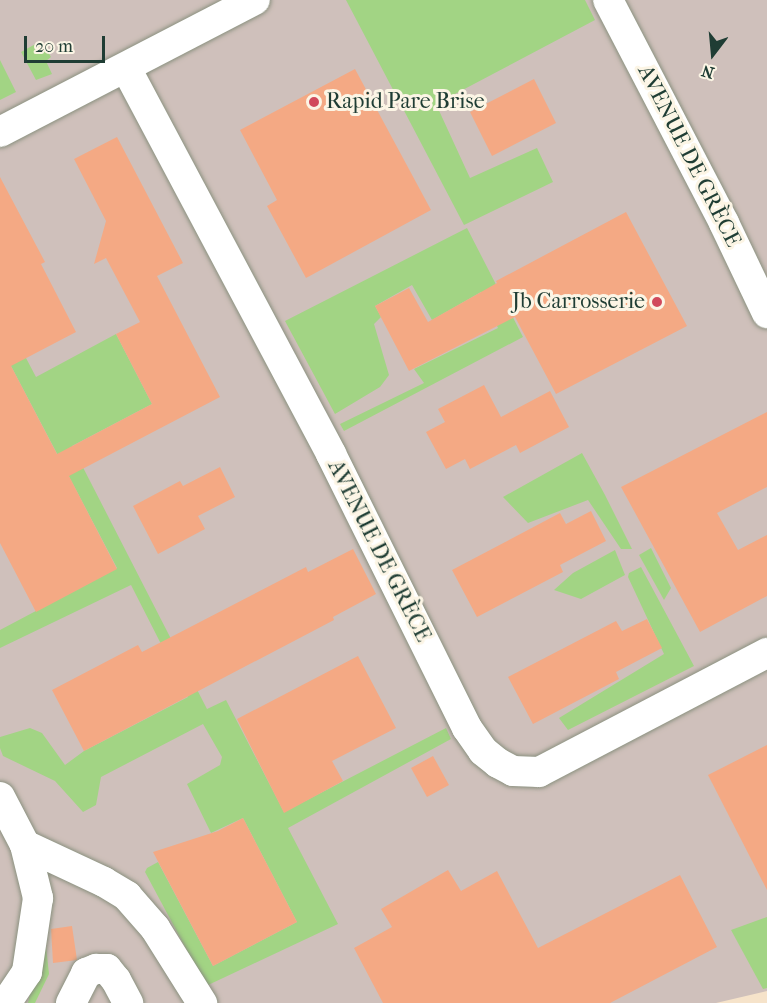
<!DOCTYPE html>
<meta charset="utf-8">
<style>
body{margin:0}
#map{position:relative;width:767px;height:1003px;overflow:hidden;background:#f6e3ca;font-family:"IM FELL French Canon",serif}
div>[style]{position:absolute}
[style*='--x']{left:calc(var(--x)*1px);top:calc(var(--y)*1px);width:calc(var(--w)*1px);rotate:calc(var(--a)*1deg)}
.industrial>*{inset:0;background:#cfc0bb}
.green>*{inset:0;background:#a2d484}
.building>*{inset:0;background:#f4a984}
.roads{filter:drop-shadow(0 0 2px #8a907f) drop-shadow(0 0 2px #8a907f)}
.minor>*{height:30px;margin:-15px;padding:0 15px;transform-origin:15px;border-radius:15px;background:#fff}
.dots>*{width:16px;height:16px;translate:-50% -50%;box-sizing:border-box;border:3px solid #fcf5e5;border-radius:50%}
span{translate:-50% -50%;white-space:nowrap;text-align:center;line-height:1.15;-webkit-text-stroke:6px #fcf5e5;paint-order:stroke}
.poi-label{font-size:22px;color:#1f3d34}
.left{translate:0 -50%;text-align:left}
.right{translate:-100% -50%;text-align:right}
.street-label{font-size:22px;color:#1f3d34}
.north{position:absolute;left:683px;top:24px;width:60px;height:60px;-webkit-text-stroke:4px #fcf5e5;paint-order:stroke;rotate:196deg;font-size:16px;font-weight:700;line-height:24px;text-align:center;color:#1f3d34}
.north::after{content:'';display:block;margin:auto;width:21px;height:27px;background:#1f3d34;clip-path:polygon(50% 0,100% 100%,50% 72%,0 100%)}
.scale{position:absolute;left:24px;top:36px;width:81px;height:27px;box-sizing:border-box;border:3px solid #1f3d34;border-top:0;padding-left:8px;font-size:18px;line-height:21px;white-space:nowrap;color:#1f3d34;-webkit-text-stroke:4px #fcf5e5;paint-order:stroke}
</style>
<div id="map">
<div class="industrial">
<div style="clip-path:polygon(0 0,767px 0,767px 991px,716px 1003px,0 1003px)"></div>
</div>
<div class="green">
<div style="clip-path:polygon(346px 0,585px 0,595px 20px,436px 104px,470px 178px,537px 148px,553px 182px,464px 225px)"></div>
<div style="clip-path:polygon(41px 41px,51px 57px,46px 61px,52px 74px,36px 80px,21px 52px)"></div>
<div style="clip-path:polygon(0 60px,16px 92px,0 100px)"></div>
<div style="clip-path:polygon(467px 228px,523px 337px,344px 431px,340px 424px,424px 383px,414px 369px,498px 328px,481px 292px,432px 320px,412px 285px,375px 306px,381px 317px,374px 324px,389px 375px,380px 387px,335px 414px,285px 321px)"></div>
<div style="clip-path:polygon(116px 334px,152px 404px,72px 446px,207px 709px,226px 700px,284px 812px,446px 728px,451px 739px,288px 828px,338px 924px,206px 986px,145px 872px,147px 868px,158px 862px,213px 966px,297px 922px,243px 818px,211px 833px,187px 784px,220px 765px,222px 757px,203px 724px,101px 777px,96px 805px,83px 812px,55px 781px,3px 756px,0 748px,0 737px,30px 728px,42px 733px,65px 765px,84px 751px,188px 697px,131px 585px,0 648px,0 630px,117px 568px,0 345px,26px 358px,36px 377px)"></div>
<div style="clip-path:polygon(582px 453px,605px 495px,632px 549px,621px 549px,588px 500px,528px 523px,503px 497px)"></div>
<div style="clip-path:polygon(651px 548px,671px 588px,664px 600px,639px 555px)"></div>
<div style="clip-path:polygon(615px 550px,625px 575px,581px 599px,554px 590px,573px 573px)"></div>
<div style="clip-path:polygon(641px 567px,694px 666px,568px 730px,559px 718px,664px 654px,628px 577px,629px 573px)"></div>
<div style="clip-path:polygon(767px 917px,767px 988px,763px 989px,731px 930px)"></div>
<div style="clip-path:polygon(44px 928px,49px 974px,35px 1003px,28px 1003px)"></div>
</div>
<div class="building">
<div style="clip-path:polygon(355px 69px,431px 210px,306px 278px,267px 206px,277px 200px,240px 130px)"></div>
<div style="clip-path:polygon(534px 79px,556px 123px,492px 156px,470px 112px)"></div>
<div style="clip-path:polygon(117px 137px,183px 263px,157px 276px,220px 397px,69px 476px,117px 569px,36px 612px,0 543px,0 177px,45px 262px,41px 264px,76px 332px,11px 366px,57px 454px,152px 404px,116px 334px,140px 322px,106px 258px,94px 264px,106px 221px,74px 159px)"></div>
<div style="clip-path:polygon(626px 212px,687px 326px,556px 394px,515px 317px,409px 371px,375px 306px,409px 288px,428px 322px,497px 283px,496px 281px)"></div>
<div style="clip-path:polygon(484px 385px,501px 417px,550px 391px,569px 427px,520px 453px,516px 445px,470px 469px,465px 459px,446px 469px,426px 432px,445px 422px,438px 409px)"></div>
<div style="clip-path:polygon(767px 412px,767px 487px,717px 513px,738px 550px,767px 535px,767px 596px,700px 632px,621px 487px)"></div>
<div style="clip-path:polygon(220px 467px,235px 497px,198px 516px,205px 529px,158px 554px,133px 506px,180px 481px,183px 486px)"></div>
<div style="clip-path:polygon(591px 511px,606px 541px,560px 565px,563px 572px,477px 617px,452px 570px,560px 513px,566px 524px)"></div>
<div style="clip-path:polygon(353px 549px,376px 594px,333px 617px,334px 620px,84px 751px,52px 690px,138px 645px,142px 652px,306px 567px,308px 572px)"></div>
<div style="clip-path:polygon(647px 619px,662px 648px,616px 672px,619px 679px,533px 724px,508px 677px,616px 621px,622px 631px)"></div>
<div style="clip-path:polygon(358px 656px,396px 728px,332px 761px,343px 781px,284px 813px,237px 719px)"></div>
<div style="clip-path:polygon(767px 745px,767px 890px,708px 775px)"></div>
<div style="clip-path:polygon(433px 756px,449px 785px,427px 797px,411px 768px)"></div>
<div style="clip-path:polygon(243px 818px,297px 922px,213px 966px,153px 852px,218px 831px)"></div>
<div style="clip-path:polygon(448px 870px,461px 891px,497px 871px,538px 948px,680px 875px,717px 947px,610px 1003px,383px 1003px,354px 948px,392px 927px,381px 909px)"></div>
<div style="clip-path:polygon(72px 926px,77px 960px,53px 963px,51px 929px)"></div>
</div>
<div class="roads">
<div class="minor">
<div style="--x:608;--y:0;--w:251;--a:62.5"></div>
<div style="--x:724;--y:223;--w:100;--a:64.5"></div>
<div style="--x:126;--y:68;--w:437;--a:62"></div>
<div style="--x:331;--y:454;--w:306;--a:63.6"></div>
<div style="--x:467;--y:728;--w:28;--a:55"></div>
<div style="--x:483;--y:751;--w:19;--a:39"></div>
<div style="--x:498;--y:763;--w:17;--a:28"></div>
<div style="--x:513;--y:771;--w:26;--a:2"></div>
<div style="--x:539;--y:772;--w:257;--a:-27.6"></div>
<div style="--x:0;--y:132;--w:287;--a:-27.4"></div>
<div style="--x:0;--y:797;--w:54;--a:62.5"></div>
<div style="--x:25;--y:845;--w:55;--a:76.2"></div>
<div style="--x:38;--y:898;--w:75;--a:98.5"></div>
<div style="--x:27;--y:972;--w:37;--a:124"></div>
<div style="--x:25;--y:845;--w:87;--a:25.1"></div>
<div style="--x:104;--y:882;--w:27;--a:31"></div>
<div style="--x:127;--y:896;--w:43;--a:48.8"></div>
<div style="--x:155;--y:928;--w:89;--a:57.9"></div>
<div style="--x:71;--y:1003;--w:34;--a:-63"></div>
<div style="--x:86;--y:973;--w:11;--a:-22"></div>
<div style="--x:96;--y:969;--w:11;--a:0"></div>
<div style="--x:107;--y:969;--w:14;--a:51"></div>
<div style="--x:116;--y:980;--w:26;--a:62"></div>
</div>
</div>
<div class="dots">
<div style="left:314px;top:102px;background:#d1495b"></div>
<div style="left:657px;top:302px;background:#d1495b"></div>
</div>
<div class="poi-label">
<span class="left" style="left:326px;top:102px">Rapid Pare Brise</span>
<span class="right" style="left:645px;top:302px">Jb Carrosserie</span>
</div>
<div class="street-label">
<span style="left:689px;top:156px;rotate:63deg">AVENUE DE GRÈCE</span>
<span style="left:379px;top:551px;rotate:63deg">AVENUE DE GRÈCE</span>
</div>
<div class="north">N</div>
<div class="scale">20 m</div>
</div>
